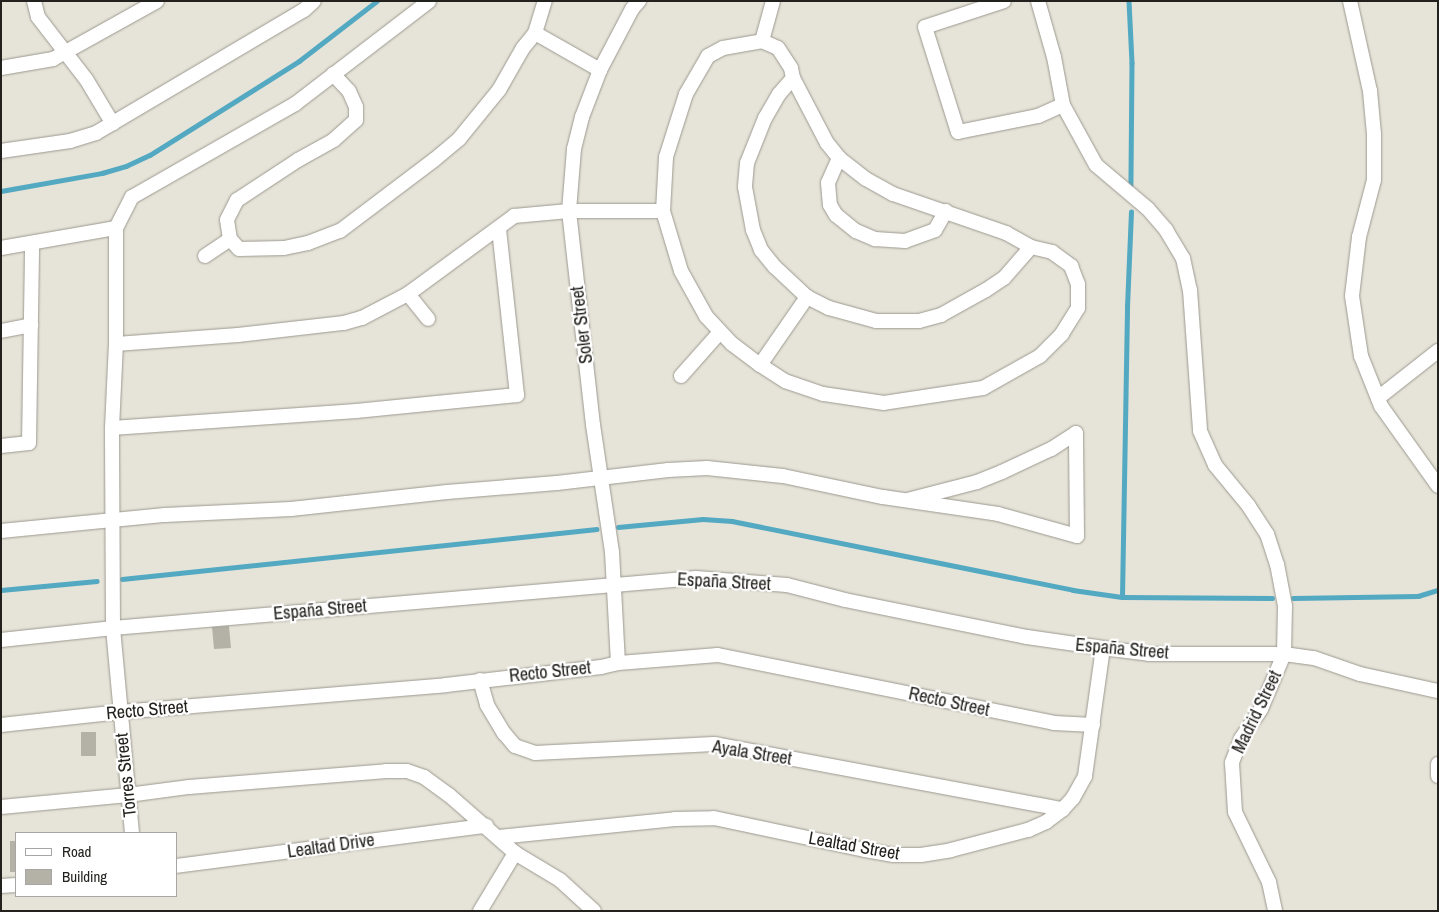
<!DOCTYPE html>
<meta charset="utf-8">
<style>
body{margin:0}
#map{position:relative;width:1439px;height:912px;overflow:hidden;background:#e6e3d8;font-family:"Archivo Narrow",sans-serif}
div>[style]{position:absolute}
[style*='--x']{left:calc(var(--x)*1px);top:calc(var(--y)*1px);width:calc(var(--w)*1px);rotate:calc(var(--a)*1deg)}
.stream>*{height:4.5px;margin:-2.25px;padding:0 2.25px;transform-origin:2.25px;border-radius:2.25px;background:#52a9c1}
.building>*{inset:0;background:#b4b2a7}
.roads{filter:drop-shadow(0 0 1px #9c9990) drop-shadow(0 0 1px #9c9990)}
.minor>*{height:14px;margin:-7px;padding:0 7px;transform-origin:7px;border-radius:7px;background:#fff}
span{translate:-50% -50%;white-space:nowrap;text-align:center;line-height:1.15;-webkit-text-stroke:4.5px #fff;paint-order:stroke}
.street-label{font-size:18px;color:#22211d}
.frame{position:absolute;inset:0;border:2px solid #22211d;pointer-events:none}
.legend{position:absolute;left:15px;top:832px;width:162px;height:65px;box-sizing:border-box;background:#fff;border:1px solid #a7a6a5;margin:0;padding:6px 9px;list-style:none;font-size:15px;color:#22211d}
.legend li{display:flex;align-items:center;gap:10px;height:25px}
.legend b{width:25px;border:1px solid #a7a6a5}
</style>
<div id="map">
<div class="stream">
<div style="--x:1129;--y:1;--w:62;--a:87.2"></div>
<div style="--x:1132;--y:63;--w:122;--a:90.5"></div>
<div style="--x:1;--y:191;--w:103;--a:-10.1"></div>
<div style="--x:102;--y:173;--w:25;--a:-16"></div>
<div style="--x:126;--y:166;--w:26;--a:-25"></div>
<div style="--x:150;--y:155;--w:176;--a:-32.2"></div>
<div style="--x:299;--y:61;--w:98;--a:-37.6"></div>
<div style="--x:618;--y:527;--w:85;--a:-5.4"></div>
<div style="--x:703;--y:519;--w:29;--a:4"></div>
<div style="--x:732;--y:521;--w:348;--a:11.4"></div>
<div style="--x:1073;--y:590;--w:49;--a:8.1"></div>
<div style="--x:1122;--y:597;--w:150;--a:0.4"></div>
<div style="--x:122;--y:579;--w:477;--a:-6"></div>
<div style="--x:1;--y:590;--w:96;--a:-5.4"></div>
<div style="--x:1122;--y:597;--w:290;--a:-89"></div>
<div style="--x:1127;--y:307;--w:95;--a:-87.6"></div>
<div style="--x:1293;--y:598;--w:125;--a:-0.9"></div>
<div style="--x:1418;--y:596;--w:21;--a:-17"></div>
</div>
<div class="building">
<div style="clip-path:polygon(229px 626px,231px 648px,214px 649px,212px 627px)"></div>
<div style="clip-path:polygon(81px 732px,96px 732px,96px 756px,81px 756px)"></div>
<div style="clip-path:polygon(10px 841px,16px 841px,16px 872px,10px 872px)"></div>
</div>
<div class="roads">
<div class="minor">
<div style="--x:34;--y:1;--w:16;--a:76"></div>
<div style="--x:38;--y:17;--w:78;--a:52.3"></div>
<div style="--x:86;--y:79;--w:52;--a:59"></div>
<div style="--x:1004;--y:1;--w:83;--a:161.8"></div>
<div style="--x:925;--y:27;--w:110;--a:72.6"></div>
<div style="--x:958;--y:132;--w:82;--a:-11.3"></div>
<div style="--x:1038;--y:116;--w:27;--a:-24"></div>
<div style="--x:1038;--y:1;--w:58;--a:74.1"></div>
<div style="--x:1054;--y:57;--w:49;--a:79.4"></div>
<div style="--x:1063;--y:105;--w:68;--a:61.2"></div>
<div style="--x:1096;--y:165;--w:68;--a:40.2"></div>
<div style="--x:1148;--y:209;--w:28;--a:49"></div>
<div style="--x:1166;--y:230;--w:33;--a:59"></div>
<div style="--x:1183;--y:258;--w:33;--a:78"></div>
<div style="--x:1190;--y:290;--w:141;--a:85.9"></div>
<div style="--x:1200;--y:431;--w:37;--a:66"></div>
<div style="--x:1215;--y:465;--w:52;--a:50.5"></div>
<div style="--x:1248;--y:505;--w:35;--a:57"></div>
<div style="--x:1267;--y:534;--w:32;--a:72"></div>
<div style="--x:1277;--y:564;--w:43;--a:79.2"></div>
<div style="--x:1285;--y:606;--w:48;--a:91.2"></div>
<div style="--x:1284;--y:654;--w:60;--a:112.7"></div>
<div style="--x:1261;--y:709;--w:36;--a:124"></div>
<div style="--x:1241;--y:739;--w:26;--a:111"></div>
<div style="--x:1232;--y:763;--w:49;--a:86.5"></div>
<div style="--x:1235;--y:812;--w:78;--a:64.1"></div>
<div style="--x:1269;--y:882;--w:30;--a:78"></div>
<div style="--x:1350;--y:1;--w:92;--a:77.5"></div>
<div style="--x:1370;--y:91;--w:43;--a:84.7"></div>
<div style="--x:1374;--y:134;--w:46;--a:90"></div>
<div style="--x:1374;--y:180;--w:59;--a:104.7"></div>
<div style="--x:1359;--y:237;--w:59;--a:96.8"></div>
<div style="--x:1352;--y:296;--w:61;--a:81.5"></div>
<div style="--x:1361;--y:356;--w:54;--a:68.2"></div>
<div style="--x:1381;--y:406;--w:98;--a:54.5"></div>
<div style="--x:535;--y:33;--w:75;--a:29.6"></div>
<div style="--x:762;--y:41;--w:17;--a:24"></div>
<div style="--x:778;--y:48;--w:24;--a:57"></div>
<div style="--x:791;--y:68;--w:10;--a:79"></div>
<div style="--x:793;--y:78;--w:21;--a:131"></div>
<div style="--x:779;--y:94;--w:28;--a:120"></div>
<div style="--x:765;--y:118;--w:48;--a:111.8"></div>
<div style="--x:747;--y:163;--w:24;--a:95"></div>
<div style="--x:745;--y:187;--w:44;--a:79.5"></div>
<div style="--x:753;--y:230;--w:22;--a:68"></div>
<div style="--x:761;--y:250;--w:22;--a:51"></div>
<div style="--x:775;--y:267;--w:44;--a:43.2"></div>
<div style="--x:807;--y:297;--w:25;--a:27"></div>
<div style="--x:829;--y:308;--w:49;--a:15.5"></div>
<div style="--x:876;--y:321;--w:43;--a:0"></div>
<div style="--x:919;--y:321;--w:23;--a:-15"></div>
<div style="--x:941;--y:315;--w:51;--a:-29.1"></div>
<div style="--x:986;--y:290;--w:22;--a:-34"></div>
<div style="--x:1004;--y:278;--w:41;--a:-48.9"></div>
<div style="--x:1031;--y:247;--w:22;--a:13"></div>
<div style="--x:1052;--y:252;--w:24;--a:36"></div>
<div style="--x:1071;--y:266;--w:19;--a:69"></div>
<div style="--x:1078;--y:284;--w:24;--a:90"></div>
<div style="--x:1078;--y:308;--w:31;--a:122"></div>
<div style="--x:1062;--y:334;--w:31;--a:135"></div>
<div style="--x:1040;--y:356;--w:65;--a:150.7"></div>
<div style="--x:983;--y:388;--w:100;--a:171.4"></div>
<div style="--x:884;--y:403;--w:62;--a:-171.6"></div>
<div style="--x:823;--y:394;--w:40;--a:-161.1"></div>
<div style="--x:785;--y:381;--w:30;--a:-147"></div>
<div style="--x:760;--y:365;--w:35;--a:-143"></div>
<div style="--x:732;--y:344;--w:38;--a:-133"></div>
<div style="--x:706;--y:316;--w:51;--a:-119.1"></div>
<div style="--x:681;--y:271;--w:63;--a:-106.7"></div>
<div style="--x:663;--y:211;--w:54;--a:-86.8"></div>
<div style="--x:666;--y:157;--w:66;--a:-72.4"></div>
<div style="--x:686;--y:94;--w:44;--a:-59.9"></div>
<div style="--x:708;--y:56;--w:17;--a:-28"></div>
<div style="--x:723;--y:48;--w:40;--a:-10"></div>
<div style="--x:762;--y:41;--w:41;--a:-74.6"></div>
<div style="--x:1;--y:68;--w:53;--a:-9.8"></div>
<div style="--x:53;--y:59;--w:119;--a:-29.1"></div>
<div style="--x:333;--y:74;--w:23;--a:47"></div>
<div style="--x:349;--y:91;--w:17;--a:66"></div>
<div style="--x:356;--y:107;--w:13;--a:90"></div>
<div style="--x:356;--y:120;--w:30;--a:138"></div>
<div style="--x:334;--y:140;--w:41;--a:150.9"></div>
<div style="--x:298;--y:160;--w:73;--a:146.7"></div>
<div style="--x:237;--y:200;--w:22;--a:117"></div>
<div style="--x:227;--y:220;--w:19;--a:81"></div>
<div style="--x:230;--y:239;--w:13;--a:48"></div>
<div style="--x:239;--y:249;--w:45;--a:-1.3"></div>
<div style="--x:284;--y:248;--w:25;--a:-12"></div>
<div style="--x:308;--y:243;--w:34;--a:-21"></div>
<div style="--x:340;--y:231;--w:118;--a:-37.1"></div>
<div style="--x:434;--y:160;--w:33;--a:-40"></div>
<div style="--x:459;--y:139;--w:63;--a:-50.8"></div>
<div style="--x:499;--y:90;--w:48;--a:-60.3"></div>
<div style="--x:523;--y:48;--w:19;--a:-51"></div>
<div style="--x:535;--y:33;--w:34;--a:-73"></div>
<div style="--x:793;--y:78;--w:73;--a:62.4"></div>
<div style="--x:827;--y:143;--w:19;--a:51"></div>
<div style="--x:839;--y:158;--w:34;--a:38"></div>
<div style="--x:866;--y:179;--w:31;--a:29"></div>
<div style="--x:893;--y:194;--w:120;--a:19"></div>
<div style="--x:1006;--y:233;--w:29;--a:29"></div>
<div style="--x:1;--y:151;--w:70;--a:-8.2"></div>
<div style="--x:70;--y:141;--w:27;--a:-17"></div>
<div style="--x:96;--y:133;--w:242;--a:-30.6"></div>
<div style="--x:304;--y:10;--w:13;--a:-42"></div>
<div style="--x:839;--y:158;--w:27;--a:114"></div>
<div style="--x:828;--y:183;--w:22;--a:85"></div>
<div style="--x:830;--y:205;--w:12;--a:59"></div>
<div style="--x:836;--y:215;--w:26;--a:39"></div>
<div style="--x:856;--y:231;--w:21;--a:23"></div>
<div style="--x:875;--y:239;--w:30;--a:4"></div>
<div style="--x:905;--y:241;--w:32;--a:-20"></div>
<div style="--x:935;--y:230;--w:22;--a:-60"></div>
<div style="--x:1;--y:248;--w:117;--a:-9.9"></div>
<div style="--x:205;--y:256;--w:30;--a:-34"></div>
<div style="--x:408;--y:294;--w:32;--a:51"></div>
<div style="--x:1;--y:331;--w:31;--a:-11"></div>
<div style="--x:116;--y:344;--w:122;--a:-4.2"></div>
<div style="--x:238;--y:335;--w:107;--a:-6.5"></div>
<div style="--x:344;--y:323;--w:19;--a:-16"></div>
<div style="--x:362;--y:318;--w:52;--a:-27.6"></div>
<div style="--x:408;--y:294;--w:132;--a:-36.3"></div>
<div style="--x:514;--y:216;--w:55;--a:-5.2"></div>
<div style="--x:569;--y:211;--w:94;--a:0"></div>
<div style="--x:760;--y:365;--w:83;--a:-55.3"></div>
<div style="--x:681;--y:376;--w:59;--a:-48.4"></div>
<div style="--x:1378;--y:398;--w:76;--a:-38.1"></div>
<div style="--x:112;--y:428;--w:245;--a:-4"></div>
<div style="--x:356;--y:411;--w:162;--a:-5.7"></div>
<div style="--x:517;--y:395;--w:168;--a:-96.2"></div>
<div style="--x:1;--y:446;--w:28;--a:-6"></div>
<div style="--x:29;--y:443;--w:200;--a:-89.1"></div>
<div style="--x:1;--y:531;--w:165;--a:-5.6"></div>
<div style="--x:165;--y:515;--w:126;--a:-2.7"></div>
<div style="--x:291;--y:509;--w:157;--a:-6.2"></div>
<div style="--x:447;--y:492;--w:110;--a:-4.7"></div>
<div style="--x:557;--y:483;--w:112;--a:-6.7"></div>
<div style="--x:668;--y:470;--w:39;--a:-3"></div>
<div style="--x:707;--y:468;--w:76;--a:6"></div>
<div style="--x:783;--y:476;--w:102;--a:11.9"></div>
<div style="--x:883;--y:497;--w:116;--a:8.4"></div>
<div style="--x:998;--y:514;--w:82;--a:15.6"></div>
<div style="--x:1077;--y:536;--w:103;--a:-90.6"></div>
<div style="--x:1076;--y:433;--w:30;--a:147"></div>
<div style="--x:1051;--y:449;--w:54;--a:154.9"></div>
<div style="--x:1002;--y:472;--w:27;--a:158"></div>
<div style="--x:977;--y:482;--w:71;--a:165.4"></div>
<div style="--x:1;--y:640;--w:113;--a:-6.1"></div>
<div style="--x:113;--y:628;--w:585;--a:-4.9"></div>
<div style="--x:696;--y:578;--w:91;--a:4.4"></div>
<div style="--x:787;--y:585;--w:60;--a:14.5"></div>
<div style="--x:845;--y:600;--w:186;--a:11.5"></div>
<div style="--x:1027;--y:637;--w:77;--a:8.2"></div>
<div style="--x:1103;--y:648;--w:46;--a:7.4"></div>
<div style="--x:1149;--y:654;--w:135;--a:0"></div>
<div style="--x:1284;--y:654;--w:30;--a:8"></div>
<div style="--x:1314;--y:658;--w:49;--a:19.2"></div>
<div style="--x:1360;--y:674;--w:80;--a:12.3"></div>
<div style="--x:618;--y:663;--w:111;--a:-93.1"></div>
<div style="--x:612;--y:552;--w:128;--a:-98.5"></div>
<div style="--x:593;--y:425;--w:215;--a:-96.4"></div>
<div style="--x:569;--y:211;--w:62;--a:-85.4"></div>
<div style="--x:574;--y:149;--w:33;--a:-76"></div>
<div style="--x:582;--y:117;--w:50;--a:-69"></div>
<div style="--x:600;--y:70;--w:69;--a:-62.3"></div>
<div style="--x:632;--y:9;--w:11;--a:-49"></div>
<div style="--x:480;--y:680;--w:26;--a:74"></div>
<div style="--x:487;--y:705;--w:33;--a:59"></div>
<div style="--x:504;--y:733;--w:17;--a:50"></div>
<div style="--x:515;--y:746;--w:21;--a:19"></div>
<div style="--x:535;--y:753;--w:179;--a:-2.9"></div>
<div style="--x:714;--y:744;--w:355;--a:10.6"></div>
<div style="--x:1;--y:725;--w:120;--a:-6.2"></div>
<div style="--x:120;--y:712;--w:327;--a:-4.7"></div>
<div style="--x:446;--y:685;--w:156;--a:-6.6"></div>
<div style="--x:601;--y:667;--w:17;--a:-13"></div>
<div style="--x:618;--y:663;--w:100;--a:-4.6"></div>
<div style="--x:718;--y:655;--w:343;--a:11.4"></div>
<div style="--x:1054;--y:723;--w:39;--a:3"></div>
<div style="--x:1438;--y:764;--w:12;--a:90"></div>
<div style="--x:1;--y:807;--w:128;--a:-5.4"></div>
<div style="--x:128;--y:795;--w:62;--a:-7.5"></div>
<div style="--x:189;--y:787;--w:198;--a:-4.6"></div>
<div style="--x:386;--y:771;--w:21;--a:0"></div>
<div style="--x:407;--y:771;--w:18;--a:19"></div>
<div style="--x:424;--y:777;--w:31;--a:36"></div>
<div style="--x:449;--y:795;--w:88;--a:41.3"></div>
<div style="--x:515;--y:853;--w:52;--a:31"></div>
<div style="--x:560;--y:880;--w:46;--a:42.4"></div>
<div style="--x:132;--y:833;--w:206;--a:-95.3"></div>
<div style="--x:113;--y:628;--w:200;--a:-90.3"></div>
<div style="--x:112;--y:428;--w:84;--a:-87.3"></div>
<div style="--x:116;--y:344;--w:116;--a:-90"></div>
<div style="--x:116;--y:228;--w:35;--a:-63"></div>
<div style="--x:132;--y:197;--w:188;--a:-29.7"></div>
<div style="--x:295;--y:104;--w:169;--a:-37.5"></div>
<div style="--x:499;--y:837;--w:177;--a:-5.8"></div>
<div style="--x:675;--y:819;--w:39;--a:-1"></div>
<div style="--x:714;--y:818;--w:154;--a:12"></div>
<div style="--x:865;--y:850;--w:29;--a:10"></div>
<div style="--x:894;--y:855;--w:27;--a:0"></div>
<div style="--x:921;--y:855;--w:30;--a:-9"></div>
<div style="--x:951;--y:850;--w:80;--a:-14.6"></div>
<div style="--x:1028;--y:830;--w:20;--a:-24"></div>
<div style="--x:1046;--y:822;--w:21;--a:-37"></div>
<div style="--x:1063;--y:809;--w:15;--a:-48"></div>
<div style="--x:1073;--y:798;--w:25;--a:-61"></div>
<div style="--x:1085;--y:776;--w:129;--a:-82"></div>
<div style="--x:176;--y:866;--w:313;--a:-7.4"></div>
<div style="--x:1;--y:886;--w:15;--a:-4"></div>
<div style="--x:480;--y:911;--w:68;--a:-58.9"></div>
</div>
</div>
<div class="street-label">
<span style="left:582px;top:325px;rotate:-97deg">Soler Street</span>
<span style="left:724px;top:582px;rotate:3deg">España Street</span>
<span style="left:320px;top:610px;rotate:-5deg">España Street</span>
<span style="left:1122px;top:649px;rotate:5deg">España Street</span>
<span style="left:550px;top:672px;rotate:-6deg">Recto Street</span>
<span style="left:949px;top:702px;rotate:12deg">Recto Street</span>
<span style="left:147px;top:710px;rotate:-5deg">Recto Street</span>
<span style="left:1257px;top:712px;rotate:-64deg">Madrid Street</span>
<span style="left:752px;top:753px;rotate:9deg">Ayala Street</span>
<span style="left:126px;top:775px;rotate:-96deg">Torres Street</span>
<span style="left:331px;top:846px;rotate:-8deg">Lealtad Drive</span>
<span style="left:854px;top:846px;rotate:10deg">Lealtad Street</span>
</div>
<div class="frame"></div>
<ul class="legend">
<li><b style="height:6px;background:#fff"></b>Road</li>
<li><b style="height:14px;background:#b4b2a7"></b>Building</li>
</ul>
</div>
